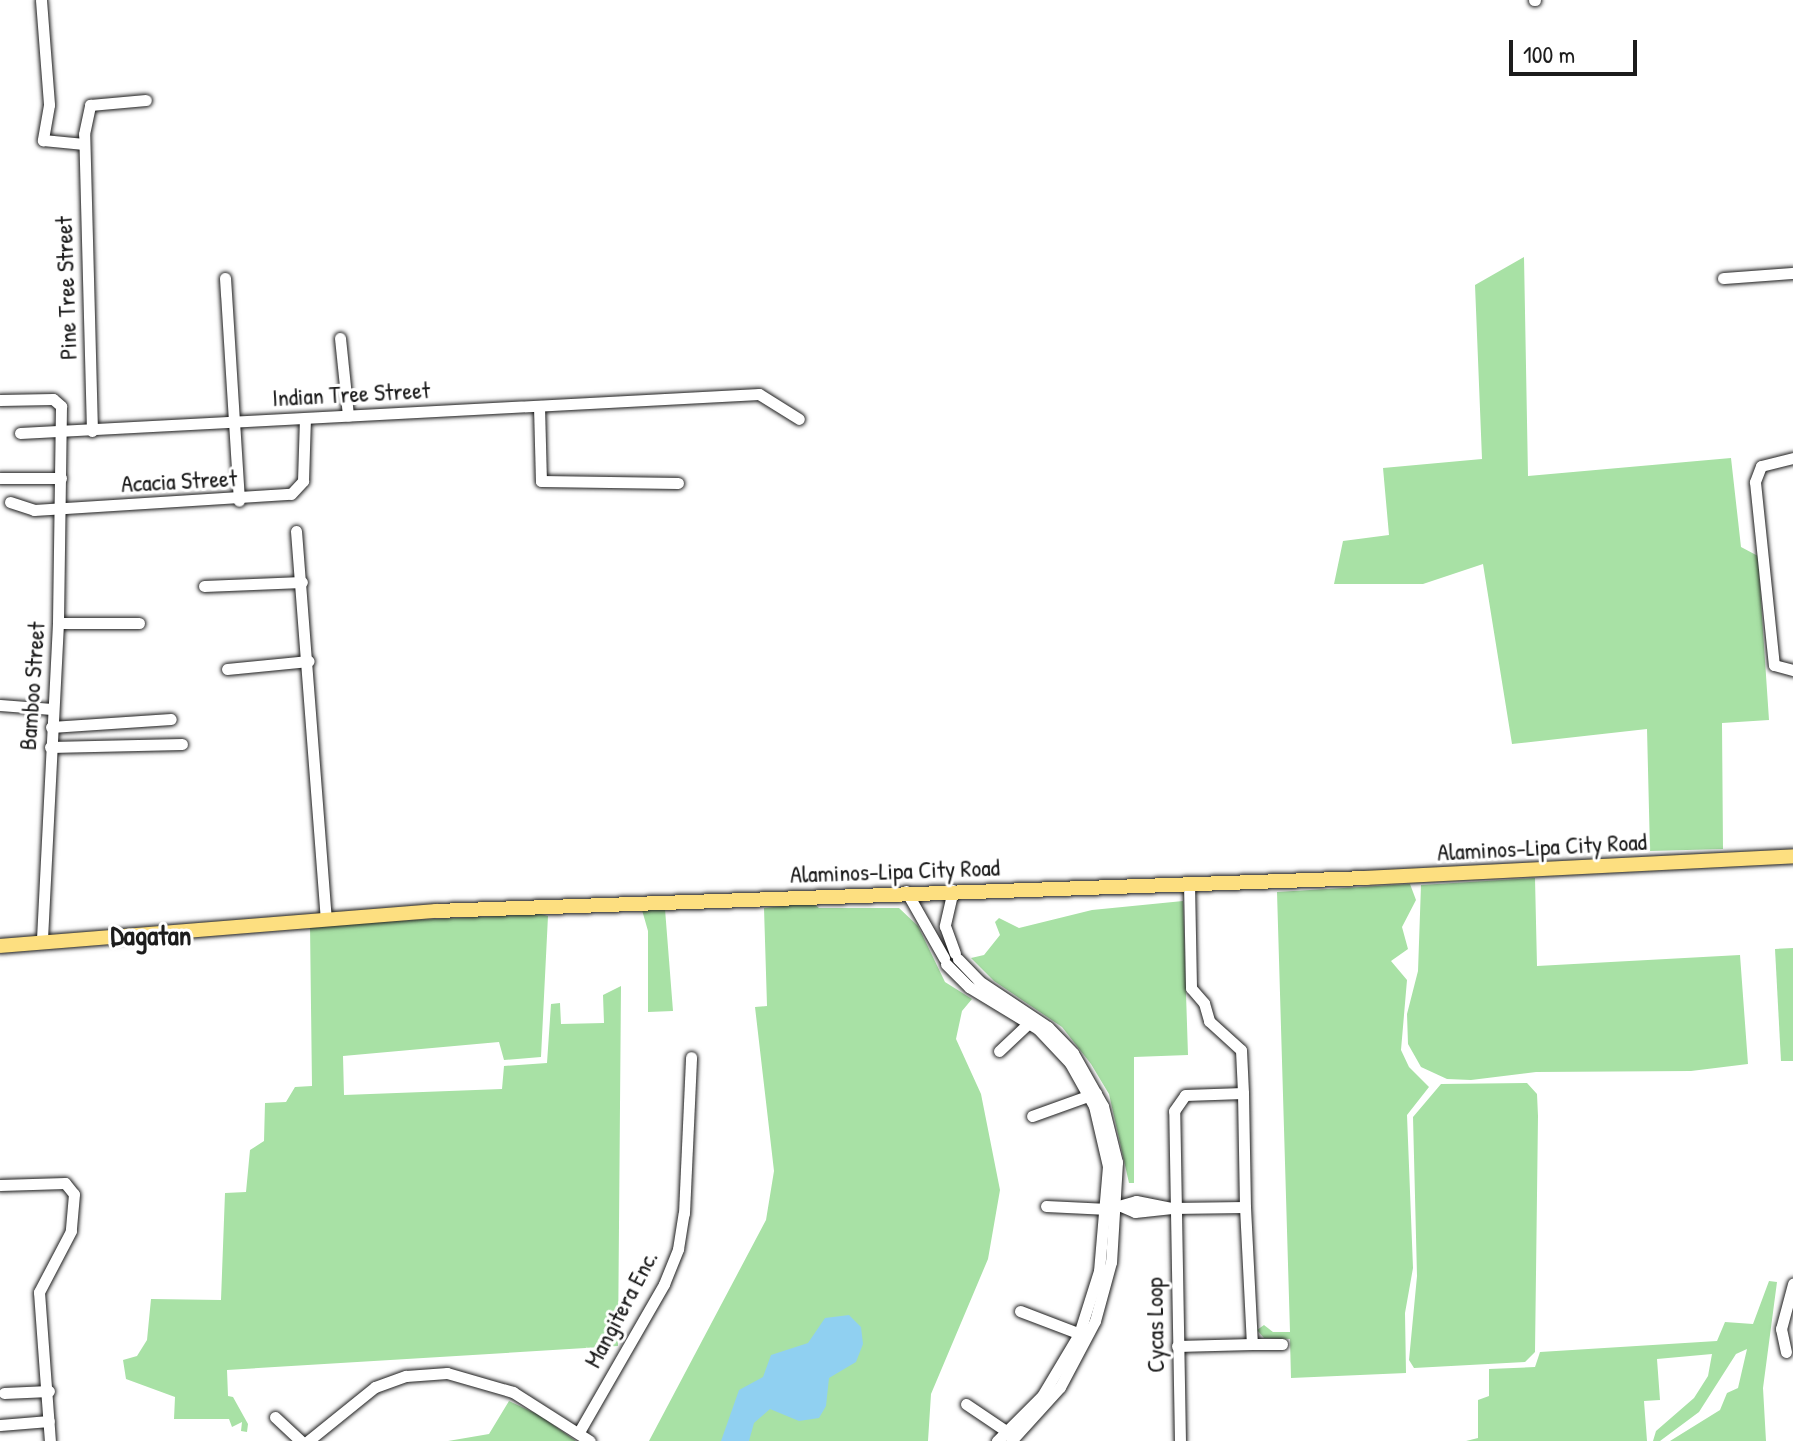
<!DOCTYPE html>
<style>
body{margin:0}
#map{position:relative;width:1793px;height:1441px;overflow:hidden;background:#fff;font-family:"Patrick Hand",sans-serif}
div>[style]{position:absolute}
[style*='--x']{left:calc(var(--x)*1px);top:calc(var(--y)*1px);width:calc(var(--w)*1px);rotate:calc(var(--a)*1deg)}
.green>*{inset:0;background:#a8e1a5}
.water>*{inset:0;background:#90d0f1}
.roads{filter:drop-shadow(0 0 2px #1c1c1c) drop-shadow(0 0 2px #1c1c1c)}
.minor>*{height:11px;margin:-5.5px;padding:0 5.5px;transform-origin:5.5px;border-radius:5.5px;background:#fff}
.major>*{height:14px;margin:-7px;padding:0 7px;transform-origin:7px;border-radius:7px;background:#fddf80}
span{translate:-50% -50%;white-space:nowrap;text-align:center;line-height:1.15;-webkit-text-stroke:6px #fff;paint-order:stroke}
.street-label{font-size:24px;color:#1c1c1c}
.quarter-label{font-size:28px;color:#1c1c1c;font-weight:700}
.scale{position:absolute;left:1509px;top:40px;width:128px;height:36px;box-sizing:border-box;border:4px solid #1c1c1c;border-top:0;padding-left:10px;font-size:24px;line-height:28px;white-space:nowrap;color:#1c1c1c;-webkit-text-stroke:6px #fff;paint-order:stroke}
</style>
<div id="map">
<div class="green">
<div style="clip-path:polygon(1524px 257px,1528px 476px,1731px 458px,1741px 547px,1758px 556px,1769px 720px,1722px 723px,1723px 849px,1650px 851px,1647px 729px,1512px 744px,1483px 564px,1423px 584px,1334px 584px,1343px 541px,1389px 535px,1383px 468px,1482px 459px,1475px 285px)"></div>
<div style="clip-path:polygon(1535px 878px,1537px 966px,1740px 955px,1748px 1064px,1691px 1071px,1536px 1072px,1471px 1080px,1447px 1079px,1421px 1067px,1408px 1044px,1407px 1014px,1418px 971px,1421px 885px)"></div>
<div style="clip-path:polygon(1410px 884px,1416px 900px,1402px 927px,1408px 949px,1391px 961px,1407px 980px,1401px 1050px,1409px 1067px,1429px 1087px,1407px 1115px,1413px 1268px,1405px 1313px,1406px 1373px,1291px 1378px,1290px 1339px,1264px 1338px,1257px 1330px,1264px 1325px,1273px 1332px,1290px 1332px,1277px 892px)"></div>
<div style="clip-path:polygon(1183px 901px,1188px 1055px,1134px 1057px,1134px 1183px,1129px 1183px,1109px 1094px,1091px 1064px,1062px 1027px,994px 981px,971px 958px,984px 955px,1000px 935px,995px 922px,999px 918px,1019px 928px,1092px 910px)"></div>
<div style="clip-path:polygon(813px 903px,819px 908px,899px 908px,918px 926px,945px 982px,972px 999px,962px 1011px,956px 1039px,981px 1094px,1000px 1190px,988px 1259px,931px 1394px,928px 1441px,649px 1441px,766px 1220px,774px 1171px,755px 1007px,767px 1006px,764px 908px)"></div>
<div style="clip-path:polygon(665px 909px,673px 1011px,648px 1012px,648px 931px,642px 910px)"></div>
<div style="clip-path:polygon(541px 914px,548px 916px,541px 1057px,504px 1060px,499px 1042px,343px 1056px,344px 1095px,502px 1089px,504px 1066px,547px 1063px,551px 1004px,560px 1003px,561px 1024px,604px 1023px,603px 995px,621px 986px,618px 1346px,227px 1370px,228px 1396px,233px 1397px,248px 1424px,247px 1432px,241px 1431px,242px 1422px,232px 1427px,229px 1419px,174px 1419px,175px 1397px,126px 1379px,123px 1360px,137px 1356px,147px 1340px,151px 1299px,221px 1300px,225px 1193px,246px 1192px,250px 1150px,264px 1141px,265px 1103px,286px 1102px,295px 1087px,312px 1086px,310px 925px)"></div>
<div style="clip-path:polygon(1793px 948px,1793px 1061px,1781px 1061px,1775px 949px)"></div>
<div style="clip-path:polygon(1527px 1083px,1537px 1094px,1538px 1116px,1535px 1352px,1525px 1362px,1414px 1368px,1409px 1360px,1417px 1276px,1413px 1117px,1441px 1084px)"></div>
<div style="clip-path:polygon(1769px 1281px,1777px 1282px,1763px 1388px,1766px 1441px,1670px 1441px,1720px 1410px,1727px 1393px,1738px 1388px,1747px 1349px,1736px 1354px,1699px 1412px,1660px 1441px,1653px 1441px,1656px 1431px,1694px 1398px,1708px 1376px,1712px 1354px,1657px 1359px,1660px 1400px,1644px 1401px,1647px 1441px,1466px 1441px,1478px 1438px,1478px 1400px,1489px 1396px,1489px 1369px,1535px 1367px,1540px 1352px,1717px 1341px,1725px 1322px,1753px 1324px)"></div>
<div style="clip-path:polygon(509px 1401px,539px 1415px,576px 1441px,448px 1441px,489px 1434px)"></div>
</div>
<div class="water">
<div style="clip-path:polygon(849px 1315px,861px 1327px,863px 1344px,856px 1362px,829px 1378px,826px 1406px,819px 1418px,799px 1421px,770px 1409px,754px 1423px,749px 1441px,721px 1441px,739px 1390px,763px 1377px,771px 1355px,808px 1343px,825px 1318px)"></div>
</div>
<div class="roads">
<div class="minor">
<div style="--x:41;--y:0;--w:105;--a:85.6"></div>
<div style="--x:49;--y:105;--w:36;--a:100"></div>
<div style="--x:43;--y:140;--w:41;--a:5.6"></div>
<div style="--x:1534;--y:0;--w:1;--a:0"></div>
<div style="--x:225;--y:278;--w:223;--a:86.4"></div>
<div style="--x:1723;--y:278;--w:70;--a:-4.1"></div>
<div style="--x:340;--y:338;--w:78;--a:84.1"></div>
<div style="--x:0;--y:400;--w:53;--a:-1.1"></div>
<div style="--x:53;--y:399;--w:11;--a:41"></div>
<div style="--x:61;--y:406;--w:217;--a:90.8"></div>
<div style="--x:58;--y:623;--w:319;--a:92.9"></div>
<div style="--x:539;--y:406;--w:75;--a:88.5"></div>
<div style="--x:541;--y:481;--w:137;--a:0.8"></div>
<div style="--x:92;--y:431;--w:297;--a:-91.5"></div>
<div style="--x:84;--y:134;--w:30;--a:-78"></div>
<div style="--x:90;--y:105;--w:56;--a:-5.1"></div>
<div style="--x:20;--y:433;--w:740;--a:-3.02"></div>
<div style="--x:759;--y:394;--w:47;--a:32"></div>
<div style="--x:1793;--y:458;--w:33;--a:166"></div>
<div style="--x:1761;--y:466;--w:17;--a:111"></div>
<div style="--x:1755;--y:482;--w:184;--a:84.1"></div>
<div style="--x:1774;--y:665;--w:20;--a:15"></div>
<div style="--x:0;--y:478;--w:61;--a:0"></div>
<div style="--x:10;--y:502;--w:25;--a:18"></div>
<div style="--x:34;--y:510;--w:257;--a:-3.6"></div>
<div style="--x:291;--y:494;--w:18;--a:-47"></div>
<div style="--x:303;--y:481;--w:62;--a:-88.2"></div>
<div style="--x:296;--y:531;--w:389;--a:85.6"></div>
<div style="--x:204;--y:586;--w:98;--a:-2.3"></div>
<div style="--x:58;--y:623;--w:81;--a:0"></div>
<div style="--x:227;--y:669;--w:82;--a:-5.6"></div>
<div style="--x:0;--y:705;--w:52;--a:4.4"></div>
<div style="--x:51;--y:727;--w:120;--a:-3.8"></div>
<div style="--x:50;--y:747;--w:132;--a:-1.3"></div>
<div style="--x:1189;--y:883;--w:105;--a:88.9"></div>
<div style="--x:1191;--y:988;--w:20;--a:49"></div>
<div style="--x:1204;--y:1003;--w:19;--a:74"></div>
<div style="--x:1209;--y:1021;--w:43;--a:42.2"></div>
<div style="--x:1241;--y:1050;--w:43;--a:87.3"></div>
<div style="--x:953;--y:890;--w:37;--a:103"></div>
<div style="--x:945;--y:926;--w:29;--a:70"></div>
<div style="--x:906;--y:891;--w:77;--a:60.4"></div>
<div style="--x:958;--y:959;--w:30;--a:46"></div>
<div style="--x:979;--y:981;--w:83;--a:33.7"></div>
<div style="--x:1048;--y:1027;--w:36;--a:46"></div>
<div style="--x:1073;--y:1053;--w:61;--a:60.5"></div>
<div style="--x:1103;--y:1106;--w:58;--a:76"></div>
<div style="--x:1117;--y:1162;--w:100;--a:93.4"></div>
<div style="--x:1111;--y:1262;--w:61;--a:105.2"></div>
<div style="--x:1095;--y:1321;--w:75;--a:117.9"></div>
<div style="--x:1060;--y:1387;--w:73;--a:132.2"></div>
<div style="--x:946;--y:964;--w:33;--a:45"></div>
<div style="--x:969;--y:987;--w:81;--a:31.3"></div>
<div style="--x:1038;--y:1029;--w:47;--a:46.7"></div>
<div style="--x:1070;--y:1063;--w:49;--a:60.8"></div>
<div style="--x:1094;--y:1106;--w:62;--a:76.9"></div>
<div style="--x:1108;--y:1166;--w:105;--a:94.9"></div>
<div style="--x:1099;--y:1271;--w:66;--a:107.6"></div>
<div style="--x:1079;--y:1334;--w:72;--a:120.8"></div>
<div style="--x:1042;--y:1396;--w:64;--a:135"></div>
<div style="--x:999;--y:1051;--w:47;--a:-43.3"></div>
<div style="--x:1032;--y:1116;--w:68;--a:-19.8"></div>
<div style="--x:0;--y:1185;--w:65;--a:-1.8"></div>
<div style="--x:65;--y:1183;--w:14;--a:51"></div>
<div style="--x:74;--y:1194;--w:37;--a:95"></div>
<div style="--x:71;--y:1231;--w:69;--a:117.7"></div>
<div style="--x:39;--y:1292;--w:149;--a:85.8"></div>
<div style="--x:1046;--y:1206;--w:62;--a:2.8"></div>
<div style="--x:1108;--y:1209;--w:29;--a:-16"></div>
<div style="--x:1136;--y:1201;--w:37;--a:11"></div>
<div style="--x:1172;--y:1208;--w:73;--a:-0.8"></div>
<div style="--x:1245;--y:1207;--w:137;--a:87.1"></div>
<div style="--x:1252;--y:1344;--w:75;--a:178.5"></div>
<div style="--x:1121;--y:1206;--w:15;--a:23"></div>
<div style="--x:1135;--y:1212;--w:37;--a:-6"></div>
<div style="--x:1020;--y:1311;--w:67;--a:20.9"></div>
<div style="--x:1252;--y:1344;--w:30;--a:0"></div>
<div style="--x:1786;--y:1352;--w:24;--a:-102"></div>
<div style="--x:1781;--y:1329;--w:47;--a:-75.1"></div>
<div style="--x:4;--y:1393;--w:45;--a:-2.5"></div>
<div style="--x:966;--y:1404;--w:55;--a:34"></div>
<div style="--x:275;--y:1417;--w:35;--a:43"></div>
<div style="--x:0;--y:1425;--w:49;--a:-4.7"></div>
<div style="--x:579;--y:1432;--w:171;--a:-60.1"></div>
<div style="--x:664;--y:1284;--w:38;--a:-68"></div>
<div style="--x:678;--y:1249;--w:36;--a:-81"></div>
<div style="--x:684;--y:1213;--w:156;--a:-87.4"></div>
<div style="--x:308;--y:1441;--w:86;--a:-38.9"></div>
<div style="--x:375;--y:1387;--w:33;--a:-20"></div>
<div style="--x:406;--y:1376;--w:41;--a:-4.2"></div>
<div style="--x:447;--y:1373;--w:69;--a:16.1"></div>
<div style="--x:513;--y:1392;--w:91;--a:32.5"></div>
<div style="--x:1180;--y:1441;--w:330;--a:-91"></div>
<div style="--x:1174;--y:1111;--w:19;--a:-55"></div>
<div style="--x:1185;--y:1095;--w:58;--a:-2"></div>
<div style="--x:1243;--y:1093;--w:114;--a:89"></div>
</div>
<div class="major">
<div style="--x:0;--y:946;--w:437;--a:-4.6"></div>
<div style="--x:436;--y:911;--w:931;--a:-2.03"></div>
<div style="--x:1366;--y:878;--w:428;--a:-2.9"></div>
</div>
</div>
<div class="street-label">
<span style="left:66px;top:288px;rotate:-92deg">Pine Tree Street</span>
<span style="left:351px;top:394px;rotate:-3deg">Indian Tree Street</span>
<span style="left:179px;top:481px;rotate:-3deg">Acacia Street</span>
<span style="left:32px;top:686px;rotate:-86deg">Bamboo Street</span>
<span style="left:1542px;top:847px;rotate:-3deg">Alaminos-Lipa City Road</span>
<span style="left:895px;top:871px;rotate:-2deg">Alaminos-Lipa City Road</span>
<span style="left:621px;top:1309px;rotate:-62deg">Mangitera Enc.</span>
<span style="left:1155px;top:1325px;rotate:-91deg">Cycas Loop</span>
</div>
<div class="quarter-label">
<span style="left:151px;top:935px">Dagatan</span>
</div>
<div class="scale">100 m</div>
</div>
